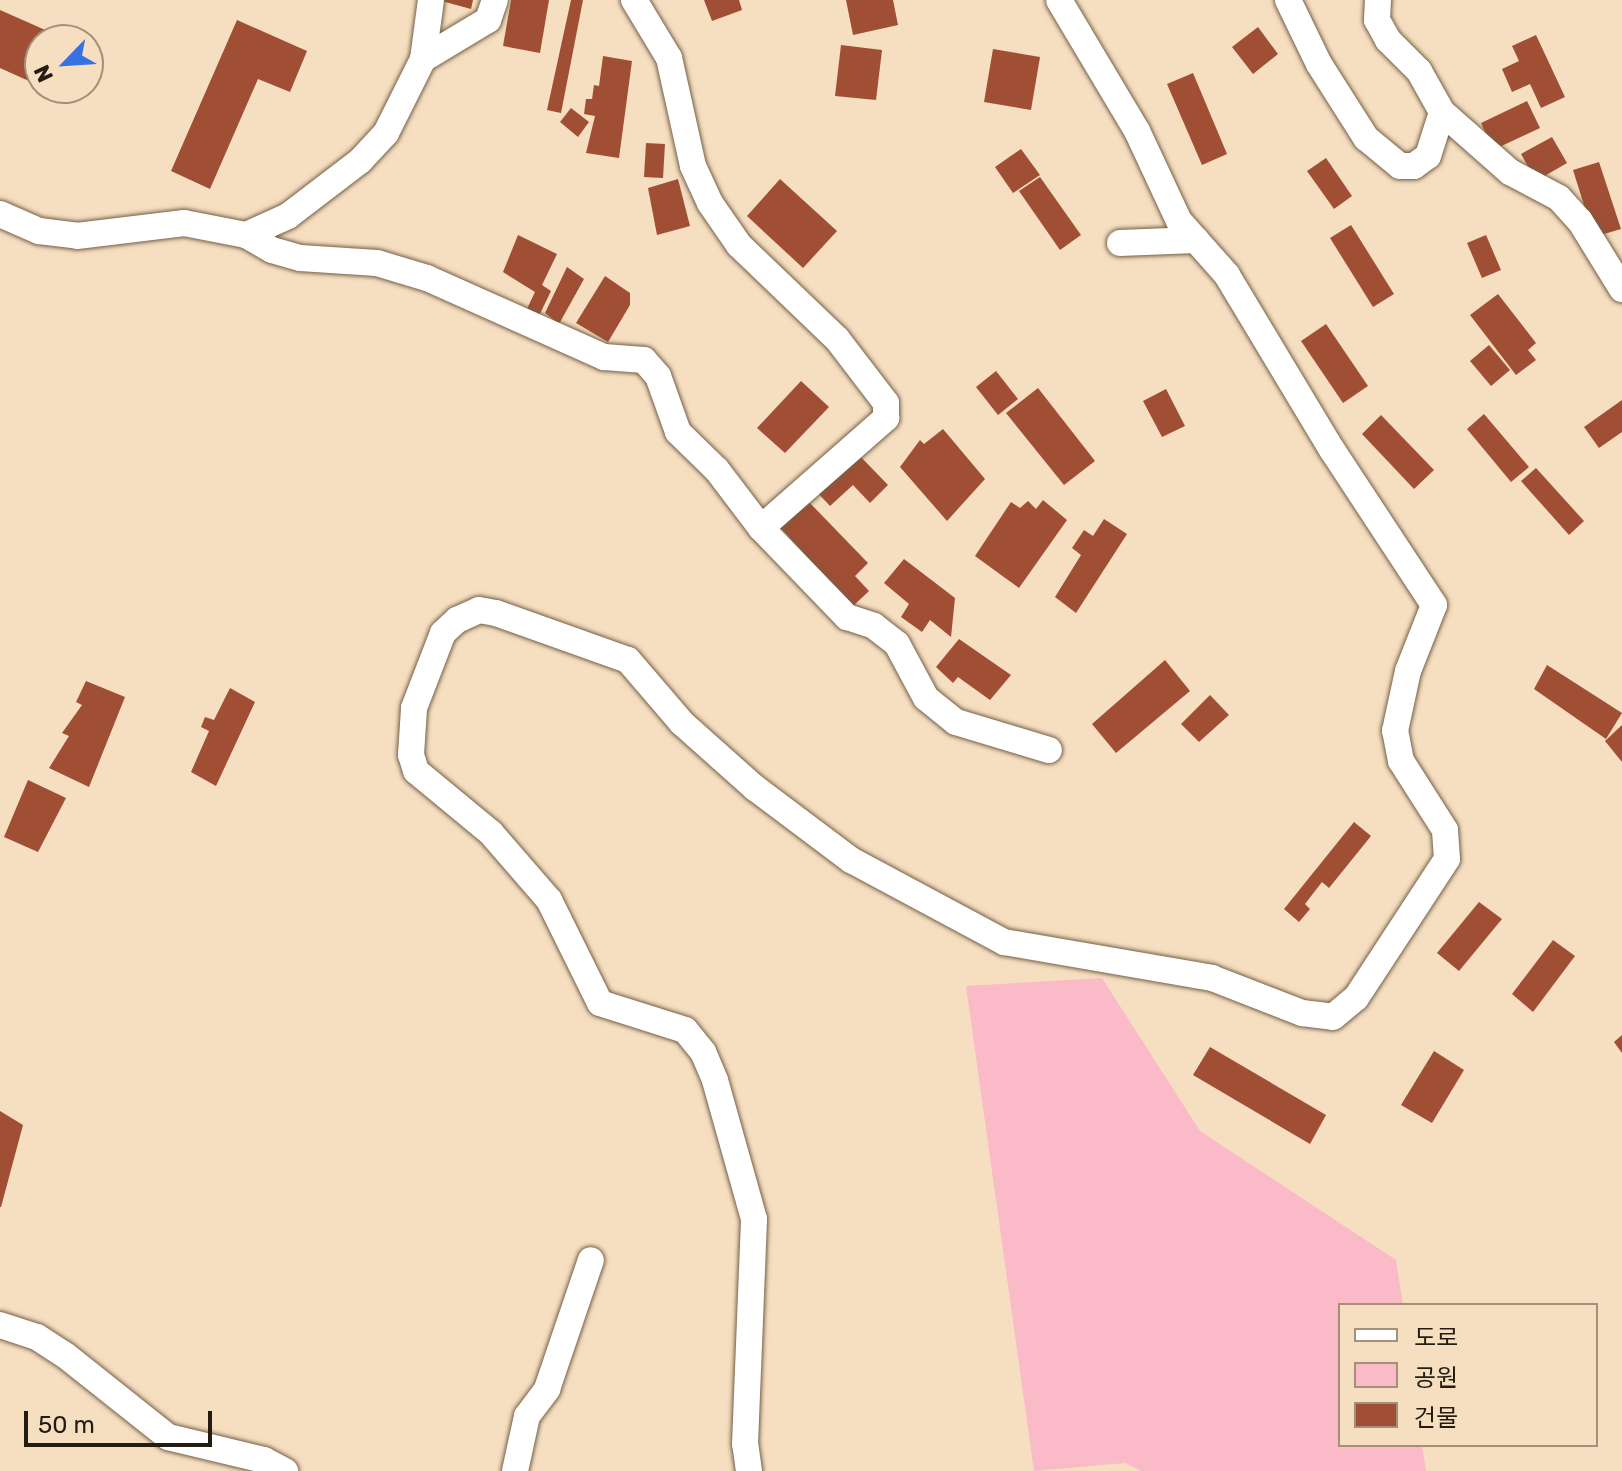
<!DOCTYPE html>
<meta charset="utf-8">
<style>
body{margin:0}
#map{position:relative;width:1622px;height:1471px;overflow:hidden;background:#f6dec1;font-family:Rubik,"Noto Sans KR",sans-serif}
div>[style]{position:absolute}
[style*='--x']{left:calc(var(--x)*1px);top:calc(var(--y)*1px);width:calc(var(--w)*1px);rotate:calc(var(--a)*1deg)}
.green>*{inset:0;background:#fabac8}
.building>*{inset:0;background:#a04e34}
.roads{filter:drop-shadow(0 0 2px #756046) drop-shadow(0 0 2px #756046)}
.minor>*{height:26px;margin:-13px;padding:0 13px;transform-origin:13px;border-radius:13px;background:#fff}
span{translate:-50% -50%;white-space:nowrap;text-align:center;line-height:1.15;-webkit-text-stroke:8px #f6dec1;paint-order:stroke}
.legend{position:absolute;left:1338px;top:1303px;width:260px;height:144px;box-sizing:border-box;background:#f6dec1;border:2px solid #a2907b;margin:0;padding:10px 14px;list-style:none;font-size:24px;color:#251c11}
.legend li{display:flex;align-items:center;gap:16px;height:40px}
.legend b{width:40px;border:2px solid #a2907b}
.north{position:absolute;left:24px;top:24px;width:80px;height:80px;box-sizing:border-box;background:#f6dec1;border:2px solid #a2907b;border-radius:50%;rotate:245deg;font-size:22px;font-weight:700;line-height:32px;text-align:center;color:#251c11}
.north::after{content:'';display:block;margin:auto;width:28px;height:36px;background:#3772e0;clip-path:polygon(50% 0,100% 100%,50% 72%,0 100%)}
.scale{position:absolute;left:24px;top:1411px;width:188px;height:36px;box-sizing:border-box;border:4px solid #251c11;border-top:0;padding-left:10px;font-size:24px;line-height:28px;white-space:nowrap;color:#251c11;-webkit-text-stroke:6px #f6dec1;paint-order:stroke}
</style>
<div id="map">
<div class="green">
<div style="clip-path:polygon(1102px 978px,1200px 1131px,1396px 1260px,1403px 1305px,1340px 1305px,1340px 1445px,1422px 1445px,1426px 1471px,1141px 1471px,1125px 1463px,1034px 1471px,966px 986px)"></div>
</div>
<div class="building">
<div style="clip-path:polygon(438px 0,473px 0,471px 9px)"></div>
<div style="clip-path:polygon(511px 0,549px 0,540px 53px,503px 46px)"></div>
<div style="clip-path:polygon(571px 0,583px 0,561px 113px,547px 110px)"></div>
<div style="clip-path:polygon(704px 0,739px 0,742px 10px,712px 21px)"></div>
<div style="clip-path:polygon(846px 0,893px 0,898px 25px,853px 35px)"></div>
<div style="clip-path:polygon(0 10px,68px 40px,40px 40px,40px 86px,0 68px)"></div>
<div style="clip-path:polygon(237px 20px,307px 51px,290px 92px,258px 79px,210px 189px,171px 171px)"></div>
<div style="clip-path:polygon(1258px 27px,1278px 54px,1253px 74px,1232px 47px)"></div>
<div style="clip-path:polygon(1536px 35px,1565px 97px,1541px 108px,1530px 84px,1512px 92px,1502px 69px,1519px 61px,1512px 46px)"></div>
<div style="clip-path:polygon(841px 45px,882px 50px,876px 100px,835px 96px)"></div>
<div style="clip-path:polygon(993px 49px,1040px 57px,1031px 110px,984px 102px)"></div>
<div style="clip-path:polygon(603px 56px,632px 61px,619px 158px,586px 153px,595px 116px,584px 114px,586px 99px,592px 99px,594px 85px,599px 86px)"></div>
<div style="clip-path:polygon(1193px 73px,1227px 154px,1202px 165px,1167px 84px)"></div>
<div style="clip-path:polygon(44px 88px,71px 88px,66px 98px)"></div>
<div style="clip-path:polygon(1527px 101px,1540px 128px,1493px 150px,1481px 123px)"></div>
<div style="clip-path:polygon(571px 108px,589px 122px,578px 137px,560px 122px)"></div>
<div style="clip-path:polygon(1552px 137px,1567px 163px,1536px 181px,1521px 154px)"></div>
<div style="clip-path:polygon(646px 143px,665px 144px,663px 178px,644px 177px)"></div>
<div style="clip-path:polygon(1021px 149px,1040px 175px,1013px 193px,995px 167px)"></div>
<div style="clip-path:polygon(1326px 158px,1352px 196px,1334px 209px,1307px 171px)"></div>
<div style="clip-path:polygon(1599px 162px,1621px 229px,1594px 237px,1573px 170px)"></div>
<div style="clip-path:polygon(1040px 177px,1081px 235px,1060px 250px,1019px 191px)"></div>
<div style="clip-path:polygon(678px 179px,690px 226px,657px 235px,648px 188px)"></div>
<div style="clip-path:polygon(780px 179px,837px 231px,803px 268px,747px 216px)"></div>
<div style="clip-path:polygon(1351px 225px,1394px 294px,1373px 307px,1330px 238px)"></div>
<div style="clip-path:polygon(518px 235px,557px 254px,542px 285px,551px 291px,537px 320px,524px 315px,535px 292px,503px 272px)"></div>
<div style="clip-path:polygon(1486px 235px,1501px 270px,1482px 278px,1467px 243px)"></div>
<div style="clip-path:polygon(567px 267px,584px 279px,559px 324px,545px 313px)"></div>
<div style="clip-path:polygon(605px 276px,630px 293px,630px 305px,608px 342px,576px 323px)"></div>
<div style="clip-path:polygon(1498px 294px,1536px 343px,1528px 350px,1536px 360px,1516px 375px,1470px 315px)"></div>
<div style="clip-path:polygon(1326px 324px,1368px 386px,1343px 403px,1301px 341px)"></div>
<div style="clip-path:polygon(1489px 345px,1510px 370px,1491px 386px,1470px 361px)"></div>
<div style="clip-path:polygon(996px 371px,1018px 399px,998px 415px,976px 387px)"></div>
<div style="clip-path:polygon(801px 381px,829px 407px,785px 453px,757px 428px)"></div>
<div style="clip-path:polygon(1038px 388px,1095px 461px,1064px 485px,1006px 413px)"></div>
<div style="clip-path:polygon(1166px 389px,1185px 426px,1162px 437px,1143px 401px)"></div>
<div style="clip-path:polygon(1622px 400px,1622px 432px,1599px 448px,1584px 427px)"></div>
<div style="clip-path:polygon(1484px 414px,1529px 467px,1511px 482px,1467px 429px)"></div>
<div style="clip-path:polygon(1381px 415px,1434px 470px,1414px 489px,1362px 434px)"></div>
<div style="clip-path:polygon(943px 429px,985px 479px,947px 521px,900px 467px,920px 440px,924px 444px)"></div>
<div style="clip-path:polygon(857px 453px,888px 485px,870px 503px,853px 485px,830px 506px,815px 490px)"></div>
<div style="clip-path:polygon(1536px 468px,1584px 521px,1569px 535px,1521px 481px)"></div>
<div style="clip-path:polygon(1043px 500px,1067px 520px,1019px 588px,975px 556px,1011px 502px,1020px 508px,1028px 501px,1036px 509px)"></div>
<div style="clip-path:polygon(808px 501px,868px 563px,855px 576px,869px 591px,852px 607px,780px 527px)"></div>
<div style="clip-path:polygon(1104px 519px,1127px 534px,1076px 613px,1055px 597px,1081px 555px,1072px 548px,1084px 530px,1093px 536px)"></div>
<div style="clip-path:polygon(904px 559px,955px 598px,951px 637px,930px 620px,922px 632px,901px 617px,909px 604px,884px 583px)"></div>
<div style="clip-path:polygon(959px 639px,1011px 675px,990px 700px,958px 677px,953px 683px,936px 667px)"></div>
<div style="clip-path:polygon(1165px 660px,1190px 691px,1116px 753px,1092px 724px)"></div>
<div style="clip-path:polygon(1547px 665px,1622px 713px,1606px 739px,1534px 689px)"></div>
<div style="clip-path:polygon(86px 681px,125px 697px,89px 787px,49px 768px,69px 736px,62px 733px,82px 705px,76px 702px)"></div>
<div style="clip-path:polygon(230px 688px,255px 702px,216px 786px,191px 772px,209px 731px,201px 727px,205px 717px,214px 720px)"></div>
<div style="clip-path:polygon(1210px 695px,1229px 715px,1199px 742px,1181px 724px)"></div>
<div style="clip-path:polygon(1622px 725px,1622px 762px,1605px 741px)"></div>
<div style="clip-path:polygon(28px 780px,66px 798px,38px 852px,4px 837px)"></div>
<div style="clip-path:polygon(1354px 822px,1371px 836px,1329px 888px,1322px 882px,1305px 904px,1310px 909px,1299px 922px,1284px 909px)"></div>
<div style="clip-path:polygon(1479px 902px,1502px 919px,1459px 971px,1437px 953px)"></div>
<div style="clip-path:polygon(1553px 940px,1575px 956px,1533px 1012px,1512px 994px)"></div>
<div style="clip-path:polygon(1622px 1035px,1622px 1053px,1614px 1042px)"></div>
<div style="clip-path:polygon(1210px 1047px,1326px 1115px,1310px 1144px,1193px 1075px)"></div>
<div style="clip-path:polygon(1434px 1051px,1464px 1070px,1432px 1123px,1401px 1105px)"></div>
<div style="clip-path:polygon(0 1111px,23px 1125px,1px 1207px,0 1207px)"></div>
</div>
<div class="roads">
<div class="minor">
<div style="--x:1288;--y:0;--w:71;--a:64.2"></div>
<div style="--x:1319;--y:64;--w:88;--a:57.6"></div>
<div style="--x:1366;--y:138;--w:44;--a:39.5"></div>
<div style="--x:1400;--y:166;--w:14;--a:0"></div>
<div style="--x:1414;--y:166;--w:17;--a:-36"></div>
<div style="--x:1428;--y:156;--w:46;--a:-72.3"></div>
<div style="--x:1378;--y:0;--w:20;--a:93"></div>
<div style="--x:1377;--y:20;--w:23;--a:61"></div>
<div style="--x:1388;--y:40;--w:44;--a:45"></div>
<div style="--x:1419;--y:71;--w:47;--a:60.7"></div>
<div style="--x:1442;--y:112;--w:91;--a:41.4"></div>
<div style="--x:1510;--y:172;--w:55;--a:28"></div>
<div style="--x:1559;--y:198;--w:31;--a:48"></div>
<div style="--x:1580;--y:221;--w:80;--a:58.3"></div>
<div style="--x:423;--y:59;--w:60;--a:-82.3"></div>
<div style="--x:0;--y:214;--w:43;--a:23.6"></div>
<div style="--x:39;--y:231;--w:38;--a:7"></div>
<div style="--x:77;--y:236;--w:108;--a:-6.9"></div>
<div style="--x:184;--y:223;--w:63;--a:11"></div>
<div style="--x:246;--y:235;--w:46;--a:-24.3"></div>
<div style="--x:288;--y:216;--w:91;--a:-37.4"></div>
<div style="--x:360;--y:161;--w:38;--a:-47"></div>
<div style="--x:386;--y:133;--w:83;--a:-63.4"></div>
<div style="--x:423;--y:59;--w:76;--a:-31"></div>
<div style="--x:488;--y:20;--w:21;--a:-71"></div>
<div style="--x:246;--y:235;--w:30;--a:30"></div>
<div style="--x:272;--y:250;--w:29;--a:16"></div>
<div style="--x:300;--y:258;--w:77;--a:3.7"></div>
<div style="--x:377;--y:263;--w:52;--a:16.7"></div>
<div style="--x:427;--y:278;--w:194;--a:24.1"></div>
<div style="--x:604;--y:357;--w:40;--a:4.3"></div>
<div style="--x:644;--y:360;--w:21;--a:49"></div>
<div style="--x:658;--y:376;--w:59;--a:70.3"></div>
<div style="--x:678;--y:432;--w:54;--a:44.3"></div>
<div style="--x:717;--y:470;--w:73;--a:52.8"></div>
<div style="--x:761;--y:528;--w:167;--a:-41.3"></div>
<div style="--x:886;--y:418;--w:15;--a:-90"></div>
<div style="--x:886;--y:403;--w:81;--a:-127.4"></div>
<div style="--x:837;--y:339;--w:136;--a:-136.2"></div>
<div style="--x:739;--y:245;--w:51;--a:-124.6"></div>
<div style="--x:710;--y:203;--w:41;--a:-114.7"></div>
<div style="--x:693;--y:166;--w:111;--a:-102.5"></div>
<div style="--x:669;--y:58;--w:68;--a:-121.1"></div>
<div style="--x:1120;--y:243;--w:76;--a:-2.3"></div>
<div style="--x:761;--y:528;--w:124;--a:46"></div>
<div style="--x:847;--y:617;--w:28;--a:18"></div>
<div style="--x:874;--y:626;--w:29;--a:38"></div>
<div style="--x:897;--y:644;--w:61;--a:61.8"></div>
<div style="--x:926;--y:698;--w:38;--a:39"></div>
<div style="--x:956;--y:722;--w:97;--a:16.8"></div>
<div style="--x:0;--y:1325;--w:39;--a:18"></div>
<div style="--x:37;--y:1337;--w:33;--a:33"></div>
<div style="--x:65;--y:1355;--w:132;--a:38.5"></div>
<div style="--x:168;--y:1437;--w:99;--a:13.5"></div>
<div style="--x:264;--y:1460;--w:24;--a:28"></div>
<div style="--x:515;--y:1471;--w:56;--a:-77.7"></div>
<div style="--x:527;--y:1416;--w:34;--a:-53"></div>
<div style="--x:547;--y:1389;--w:136;--a:-71.2"></div>
<div style="--x:749;--y:1471;--w:27;--a:-98"></div>
<div style="--x:745;--y:1444;--w:225;--a:-87.7"></div>
<div style="--x:754;--y:1219;--w:144;--a:-105.7"></div>
<div style="--x:715;--y:1080;--w:30;--a:-113"></div>
<div style="--x:703;--y:1052;--w:28;--a:-129"></div>
<div style="--x:685;--y:1030;--w:89;--a:-162.4"></div>
<div style="--x:600;--y:1003;--w:115;--a:-116.3"></div>
<div style="--x:549;--y:900;--w:89;--a:-130.9"></div>
<div style="--x:491;--y:833;--w:97;--a:-140.4"></div>
<div style="--x:416;--y:771;--w:17;--a:-107"></div>
<div style="--x:411;--y:755;--w:47;--a:-86.3"></div>
<div style="--x:414;--y:708;--w:80;--a:-68.9"></div>
<div style="--x:443;--y:633;--w:19;--a:-43"></div>
<div style="--x:457;--y:620;--w:24;--a:-24"></div>
<div style="--x:479;--y:610;--w:17;--a:10"></div>
<div style="--x:496;--y:613;--w:140;--a:19.6"></div>
<div style="--x:628;--y:660;--w:83;--a:49.4"></div>
<div style="--x:682;--y:723;--w:98;--a:41.7"></div>
<div style="--x:755;--y:788;--w:120;--a:36.9"></div>
<div style="--x:851;--y:860;--w:174;--a:28.2"></div>
<div style="--x:1004;--y:942;--w:211;--a:9.8"></div>
<div style="--x:1212;--y:978;--w:97;--a:21.3"></div>
<div style="--x:1302;--y:1013;--w:31;--a:7"></div>
<div style="--x:1333;--y:1017;--w:30;--a:-40"></div>
<div style="--x:1356;--y:998;--w:166;--a:-56.8"></div>
<div style="--x:1447;--y:859;--w:29;--a:-94"></div>
<div style="--x:1445;--y:830;--w:82;--a:-122.5"></div>
<div style="--x:1401;--y:761;--w:31;--a:-101"></div>
<div style="--x:1395;--y:731;--w:61;--a:-77.8"></div>
<div style="--x:1408;--y:671;--w:71;--a:-68.5"></div>
<div style="--x:1434;--y:605;--w:186;--a:-123.3"></div>
<div style="--x:1332;--y:450;--w:204;--a:-121"></div>
<div style="--x:1227;--y:275;--w:72;--a:-131.6"></div>
<div style="--x:1179;--y:221;--w:99;--a:-115"></div>
<div style="--x:1137;--y:131;--w:152;--a:-120.8"></div>
</div>
</div>
<ul class="legend">
<li><b style="height:10px;background:#fff"></b>도로</li>
<li><b style="height:22px;background:#fabac8"></b>공원</li>
<li><b style="height:22px;background:#a04e34"></b>건물</li>
</ul>
<div class="north">N</div>
<div class="scale">50 m</div>
</div>
